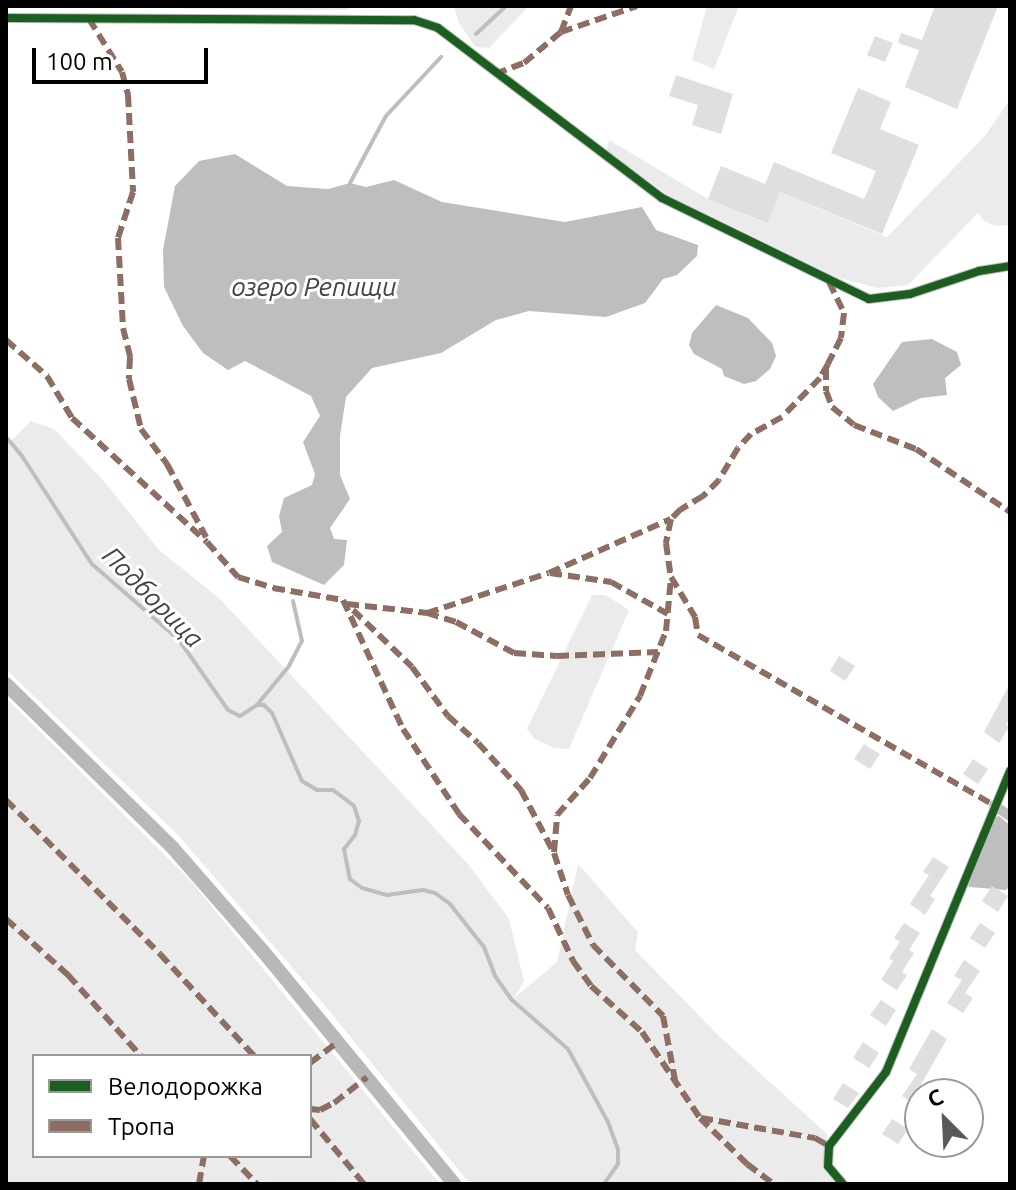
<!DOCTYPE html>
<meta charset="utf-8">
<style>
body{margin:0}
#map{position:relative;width:1016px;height:1190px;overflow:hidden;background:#fff;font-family:Ubuntu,sans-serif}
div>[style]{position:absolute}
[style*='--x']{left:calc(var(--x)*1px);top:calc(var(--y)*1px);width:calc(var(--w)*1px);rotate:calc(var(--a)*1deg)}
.green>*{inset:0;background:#ebebeb}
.water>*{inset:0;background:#bebebe}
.stream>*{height:4px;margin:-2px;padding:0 2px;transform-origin:2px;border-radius:2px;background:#bebebe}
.building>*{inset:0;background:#dfdfdf}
.minor>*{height:10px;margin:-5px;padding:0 5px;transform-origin:5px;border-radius:5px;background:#bebebe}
.secondary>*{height:14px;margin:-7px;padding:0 7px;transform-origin:7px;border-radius:7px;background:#b8b8b8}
.quiet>*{height:6px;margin-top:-3px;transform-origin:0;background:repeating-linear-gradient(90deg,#8d6e63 0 12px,transparent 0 18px)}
.cycleway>*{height:8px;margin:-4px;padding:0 4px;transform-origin:4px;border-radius:4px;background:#1b5e20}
span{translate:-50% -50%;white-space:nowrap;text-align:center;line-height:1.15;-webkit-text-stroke:6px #fff;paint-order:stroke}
.water-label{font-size:26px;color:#434343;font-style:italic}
.frame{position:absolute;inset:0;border:8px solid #000;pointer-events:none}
.legend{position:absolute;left:32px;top:1054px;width:280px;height:104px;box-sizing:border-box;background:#fff;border:2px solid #999;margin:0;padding:10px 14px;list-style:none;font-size:24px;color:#000}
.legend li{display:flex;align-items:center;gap:16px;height:40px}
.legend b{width:40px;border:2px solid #999}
.north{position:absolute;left:904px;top:1078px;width:80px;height:80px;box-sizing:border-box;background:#fff;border:2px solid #999;border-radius:50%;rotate:336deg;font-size:22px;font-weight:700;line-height:32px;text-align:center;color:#000}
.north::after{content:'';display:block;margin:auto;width:28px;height:36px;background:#595959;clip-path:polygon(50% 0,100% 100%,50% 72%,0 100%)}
.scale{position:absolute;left:32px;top:48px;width:176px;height:36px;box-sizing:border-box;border:4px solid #000;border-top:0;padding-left:10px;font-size:24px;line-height:28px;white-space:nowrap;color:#000;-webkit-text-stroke:6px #fff;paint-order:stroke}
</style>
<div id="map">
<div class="green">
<div style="clip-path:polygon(24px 6px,350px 6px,348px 10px,284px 10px)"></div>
<div style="clip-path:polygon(454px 6px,528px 6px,528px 7px,489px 48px,475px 47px,458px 21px)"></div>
<div style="clip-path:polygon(707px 6px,739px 6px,714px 69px,692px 60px)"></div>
<div style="clip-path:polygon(1010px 100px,1010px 225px,995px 226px,983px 220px,978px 213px,908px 285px,878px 288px,839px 278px,668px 195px,606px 151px,609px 140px,708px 199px,766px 223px,780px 192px,887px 237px,984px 137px)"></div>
<div style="clip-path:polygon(31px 421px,54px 429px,103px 480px,159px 550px,219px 598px,468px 864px,509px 919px,524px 981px,514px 998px,557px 962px,578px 864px,638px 932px,635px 950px,718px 1035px,827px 1134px,827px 1168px,839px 1184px,470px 1184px,327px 1008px,178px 835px,6px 669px,6px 437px,11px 441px)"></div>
<div style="clip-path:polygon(592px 595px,605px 595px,629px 610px,569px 749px,554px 748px,535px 739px,527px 729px)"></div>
<div style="clip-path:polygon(evenodd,6px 698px,190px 880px,440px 1184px,6px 1184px,6px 698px,34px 1056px,310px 1056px,310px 1156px,34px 1156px,34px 1056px)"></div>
</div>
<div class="water">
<div style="clip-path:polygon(235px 154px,287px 186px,328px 189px,350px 183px,366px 187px,394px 180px,442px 202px,565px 222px,642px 207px,656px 230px,698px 245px,697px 256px,677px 275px,663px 279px,645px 303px,606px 317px,529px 311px,496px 320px,441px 353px,372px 368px,346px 397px,340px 436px,340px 475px,350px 499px,330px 528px,334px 539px,347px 540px,344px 565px,324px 585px,272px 562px,267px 546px,282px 532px,279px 516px,284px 498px,312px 485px,315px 474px,303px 442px,320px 416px,311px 396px,245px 361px,228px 370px,203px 353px,183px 326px,164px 287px,163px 250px,175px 186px,199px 161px)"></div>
<div style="clip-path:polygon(716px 305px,748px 318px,772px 343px,776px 356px,770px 369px,756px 381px,744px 384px,724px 376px,722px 369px,694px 354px,689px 345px,692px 333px)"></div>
<div style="clip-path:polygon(932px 339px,957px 352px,961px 365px,945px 378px,947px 395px,921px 398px,893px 411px,878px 397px,873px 384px,902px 342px)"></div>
<div style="clip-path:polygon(999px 816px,1010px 825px,1010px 886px,1006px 890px,969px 887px,967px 882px,992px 819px)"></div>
</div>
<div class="stream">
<div style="--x:476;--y:34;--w:41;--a:-43"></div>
<div style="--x:350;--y:183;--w:76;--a:-61.8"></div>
<div style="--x:386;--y:116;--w:81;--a:-47"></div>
<div style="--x:6;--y:437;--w:25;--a:50"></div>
<div style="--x:22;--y:456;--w:129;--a:57.1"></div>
<div style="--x:92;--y:564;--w:116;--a:41.1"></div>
<div style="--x:179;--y:640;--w:85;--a:55"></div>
<div style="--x:228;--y:710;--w:13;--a:27"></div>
<div style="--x:240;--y:716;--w:20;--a:-33"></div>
<div style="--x:257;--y:705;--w:50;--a:-50.6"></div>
<div style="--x:289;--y:666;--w:28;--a:-63"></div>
<div style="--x:302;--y:641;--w:41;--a:-102.7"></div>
<div style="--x:257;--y:705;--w:7;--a:0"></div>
<div style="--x:264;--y:705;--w:11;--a:45"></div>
<div style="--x:272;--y:713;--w:74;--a:66.2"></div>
<div style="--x:302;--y:781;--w:17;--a:31"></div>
<div style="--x:317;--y:790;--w:16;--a:0"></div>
<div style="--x:333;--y:790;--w:26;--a:37"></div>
<div style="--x:354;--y:806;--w:16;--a:72"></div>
<div style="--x:359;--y:821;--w:15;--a:106"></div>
<div style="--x:355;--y:835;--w:18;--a:128"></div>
<div style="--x:344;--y:849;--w:31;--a:79"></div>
<div style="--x:350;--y:879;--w:15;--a:37"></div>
<div style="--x:362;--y:888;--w:26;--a:16"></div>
<div style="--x:387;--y:895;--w:36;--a:-8"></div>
<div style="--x:423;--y:890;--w:12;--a:14"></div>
<div style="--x:435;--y:893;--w:19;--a:36"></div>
<div style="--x:450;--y:904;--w:55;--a:51.7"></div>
<div style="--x:484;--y:947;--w:31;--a:69"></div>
<div style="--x:495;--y:976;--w:29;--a:55"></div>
<div style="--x:512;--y:1000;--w:74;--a:41.2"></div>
<div style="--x:568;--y:1049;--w:83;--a:61.3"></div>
<div style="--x:608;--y:1122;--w:30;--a:70"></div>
<div style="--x:618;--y:1150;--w:14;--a:90"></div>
<div style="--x:618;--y:1164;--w:24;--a:125"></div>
</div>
<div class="building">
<div style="clip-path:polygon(935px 6px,998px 6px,957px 109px,905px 87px,919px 50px,898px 43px,901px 33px,922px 40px)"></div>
<div style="clip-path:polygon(875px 36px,893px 43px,885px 62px,867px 55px)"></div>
<div style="clip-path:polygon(676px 75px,733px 94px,721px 134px,692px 125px,698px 105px,669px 96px)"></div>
<div style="clip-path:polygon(858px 88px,891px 102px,880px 129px,919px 145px,882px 234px,780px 192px,767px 223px,708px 199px,721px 166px,765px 184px,774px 162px,864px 199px,876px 171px,831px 153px)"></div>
<div style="clip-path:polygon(839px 656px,855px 666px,845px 681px,830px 671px)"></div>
<div style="clip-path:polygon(1010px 683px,1010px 718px,1006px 725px,1009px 727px,999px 743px,984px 732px)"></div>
<div style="clip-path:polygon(864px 744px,880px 754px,870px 769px,854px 759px)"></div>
<div style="clip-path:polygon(973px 759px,988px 769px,978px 784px,963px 774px)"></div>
<div style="clip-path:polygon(933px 857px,949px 867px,930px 896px,935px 899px,925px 915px,910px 904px,929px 875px,923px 872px)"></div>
<div style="clip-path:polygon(992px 886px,1008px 896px,998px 912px,982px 901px)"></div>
<div style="clip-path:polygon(904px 923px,920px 933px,909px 950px,914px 953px,902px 972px,907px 975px,897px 990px,881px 980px,893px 961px,889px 958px,900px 942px,894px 938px)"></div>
<div style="clip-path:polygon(980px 923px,995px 933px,985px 948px,970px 938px)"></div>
<div style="clip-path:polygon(964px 960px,980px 971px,965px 993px,973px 998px,963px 1013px,947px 1003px,962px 980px,954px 976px)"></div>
<div style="clip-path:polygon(881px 1000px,896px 1010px,886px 1026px,870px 1015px)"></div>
<div style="clip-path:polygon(932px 1029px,947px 1039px,920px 1086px,932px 1094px,920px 1094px,920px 1108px,902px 1096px,917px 1074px,909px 1069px)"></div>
<div style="clip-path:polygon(863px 1042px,879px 1053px,869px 1068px,853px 1058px)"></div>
<div style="clip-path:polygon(843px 1083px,859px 1093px,848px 1108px,833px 1099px)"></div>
<div style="clip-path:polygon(892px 1119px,908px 1129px,898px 1144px,882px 1134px)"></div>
</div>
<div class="minor">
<div style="--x:6;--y:18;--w:408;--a:0.3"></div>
<div style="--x:414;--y:20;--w:25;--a:18"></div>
<div style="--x:438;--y:28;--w:281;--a:37.2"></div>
<div style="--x:662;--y:198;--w:230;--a:26"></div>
<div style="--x:869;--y:299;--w:41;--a:-7"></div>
<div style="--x:910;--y:294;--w:73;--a:-18.4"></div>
<div style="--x:979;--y:271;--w:31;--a:-9"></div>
<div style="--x:994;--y:805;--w:19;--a:35"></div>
<div style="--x:843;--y:1184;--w:23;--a:-130"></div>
<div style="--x:828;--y:1166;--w:20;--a:-87"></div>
<div style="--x:829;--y:1146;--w:93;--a:-52.4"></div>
<div style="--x:886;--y:1072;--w:326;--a:-67.6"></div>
</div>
<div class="secondary">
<div style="--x:6;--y:684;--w:233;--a:44.5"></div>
<div style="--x:172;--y:847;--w:137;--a:48.9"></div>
<div style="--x:262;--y:950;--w:303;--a:50.6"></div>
</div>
<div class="quiet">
<div style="--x:89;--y:19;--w:62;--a:58.1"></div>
<div style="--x:122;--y:72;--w:24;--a:75"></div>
<div style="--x:128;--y:95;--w:97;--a:87"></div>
<div style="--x:133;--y:192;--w:48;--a:108.1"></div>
<div style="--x:118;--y:238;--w:90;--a:86.8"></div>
<div style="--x:123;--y:328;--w:30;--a:76"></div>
<div style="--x:130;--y:357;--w:22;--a:93"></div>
<div style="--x:129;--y:379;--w:51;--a:76.5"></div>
<div style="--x:141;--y:429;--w:44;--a:53.4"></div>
<div style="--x:167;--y:464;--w:83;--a:61.9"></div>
<div style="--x:561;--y:32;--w:80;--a:-18.9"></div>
<div style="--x:495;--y:74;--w:31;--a:-21"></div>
<div style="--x:524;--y:63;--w:48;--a:-40"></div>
<div style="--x:561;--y:32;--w:28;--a:-69"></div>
<div style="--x:829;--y:282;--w:34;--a:64"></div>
<div style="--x:844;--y:313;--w:25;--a:97"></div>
<div style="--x:841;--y:338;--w:29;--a:117"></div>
<div style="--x:828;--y:364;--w:16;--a:120"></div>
<div style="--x:820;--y:378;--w:54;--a:134.3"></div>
<div style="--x:782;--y:417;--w:35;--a:151"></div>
<div style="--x:751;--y:434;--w:19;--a:133"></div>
<div style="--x:738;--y:448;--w:37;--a:121"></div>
<div style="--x:719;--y:480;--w:23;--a:135"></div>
<div style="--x:703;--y:496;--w:26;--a:149"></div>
<div style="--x:681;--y:509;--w:14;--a:135"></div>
<div style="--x:671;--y:519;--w:25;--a:102"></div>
<div style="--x:666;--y:543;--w:34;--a:82"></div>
<div style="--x:671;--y:577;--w:47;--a:59"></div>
<div style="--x:695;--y:617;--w:18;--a:81"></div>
<div style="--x:698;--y:635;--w:341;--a:29.9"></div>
<div style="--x:6;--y:340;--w:55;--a:41.3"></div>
<div style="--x:47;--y:376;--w:49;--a:59.2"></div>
<div style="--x:72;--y:418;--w:183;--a:42.6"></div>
<div style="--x:207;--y:542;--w:47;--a:48.5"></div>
<div style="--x:238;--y:577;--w:37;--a:17"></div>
<div style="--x:273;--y:588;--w:71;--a:9.7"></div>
<div style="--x:343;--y:600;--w:142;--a:65.1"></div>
<div style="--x:403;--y:729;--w:102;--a:56.6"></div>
<div style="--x:459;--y:814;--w:129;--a:46.6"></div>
<div style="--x:548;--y:908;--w:59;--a:64.7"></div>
<div style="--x:573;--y:961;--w:31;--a:54"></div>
<div style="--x:591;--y:986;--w:69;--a:42"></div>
<div style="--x:642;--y:1032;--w:104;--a:56"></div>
<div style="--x:700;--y:1118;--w:66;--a:44.4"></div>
<div style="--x:747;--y:1164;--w:34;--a:37"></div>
<div style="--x:826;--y:368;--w:23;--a:90"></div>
<div style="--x:826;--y:391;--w:17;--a:69"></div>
<div style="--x:832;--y:407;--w:28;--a:39"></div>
<div style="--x:854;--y:425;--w:66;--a:21.2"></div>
<div style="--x:916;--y:449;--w:113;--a:33.8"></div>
<div style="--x:550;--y:573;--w:62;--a:8.4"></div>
<div style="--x:611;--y:582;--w:65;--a:29.3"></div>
<div style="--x:347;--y:604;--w:81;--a:6.4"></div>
<div style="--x:427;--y:613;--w:128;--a:-18.2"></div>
<div style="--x:549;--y:573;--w:133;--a:-23.9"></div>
<div style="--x:353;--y:610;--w:82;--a:44"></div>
<div style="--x:412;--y:667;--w:61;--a:53.7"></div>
<div style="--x:448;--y:716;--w:40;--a:42"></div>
<div style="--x:478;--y:743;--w:64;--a:47.5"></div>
<div style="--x:521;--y:790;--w:71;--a:62.4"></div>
<div style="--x:554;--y:853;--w:44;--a:71.6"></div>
<div style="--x:568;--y:895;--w:56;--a:63.4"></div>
<div style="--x:593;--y:945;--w:100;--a:45.4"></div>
<div style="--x:663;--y:1016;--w:65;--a:79.4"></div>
<div style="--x:427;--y:613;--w:30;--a:17"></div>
<div style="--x:456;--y:622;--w:66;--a:28.1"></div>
<div style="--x:514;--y:653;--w:43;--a:4"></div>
<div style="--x:557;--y:656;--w:101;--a:-2.3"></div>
<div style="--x:6;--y:800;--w:218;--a:45"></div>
<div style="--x:160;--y:954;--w:139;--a:47.3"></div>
<div style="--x:554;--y:852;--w:37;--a:-85"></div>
<div style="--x:557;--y:815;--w:50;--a:-48.3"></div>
<div style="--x:590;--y:778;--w:96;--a:-58.6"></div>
<div style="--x:640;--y:696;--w:70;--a:-68.2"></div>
<div style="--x:666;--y:631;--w:54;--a:-84.7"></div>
<div style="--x:6;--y:919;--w:84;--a:42.1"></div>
<div style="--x:68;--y:975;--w:109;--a:48"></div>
<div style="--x:310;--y:1063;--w:35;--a:-37"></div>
<div style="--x:310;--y:1109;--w:10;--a:6"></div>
<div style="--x:320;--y:1110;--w:16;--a:-27"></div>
<div style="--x:334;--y:1103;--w:42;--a:-38.2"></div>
<div style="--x:701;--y:1118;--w:116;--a:10"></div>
<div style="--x:815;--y:1138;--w:16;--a:30"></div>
<div style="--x:310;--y:1119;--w:85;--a:50.3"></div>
<div style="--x:230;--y:1156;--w:39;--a:46"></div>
<div style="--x:199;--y:1184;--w:28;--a:-80"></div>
</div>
<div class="cycleway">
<div style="--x:6;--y:18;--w:408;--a:0.3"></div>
<div style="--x:414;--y:20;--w:25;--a:18"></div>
<div style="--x:438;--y:28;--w:281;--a:37.2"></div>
<div style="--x:662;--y:198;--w:230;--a:26"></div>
<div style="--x:869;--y:299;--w:41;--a:-7"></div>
<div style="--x:910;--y:294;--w:73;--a:-18.4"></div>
<div style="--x:979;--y:271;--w:31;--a:-9"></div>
<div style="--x:843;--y:1184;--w:23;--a:-130"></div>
<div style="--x:828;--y:1166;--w:20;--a:-87"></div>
<div style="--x:829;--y:1146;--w:93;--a:-52.4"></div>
<div style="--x:886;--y:1072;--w:326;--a:-67.6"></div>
</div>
<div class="water-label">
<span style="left:314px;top:287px">озеро Репищи</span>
<span style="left:153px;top:597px;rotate:45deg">Подборица</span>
</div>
<div class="frame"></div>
<ul class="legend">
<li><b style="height:10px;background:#1b5e20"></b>Велодорожка</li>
<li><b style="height:10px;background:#8d6e63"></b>Тропа</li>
</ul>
<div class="north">С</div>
<div class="scale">100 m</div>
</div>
